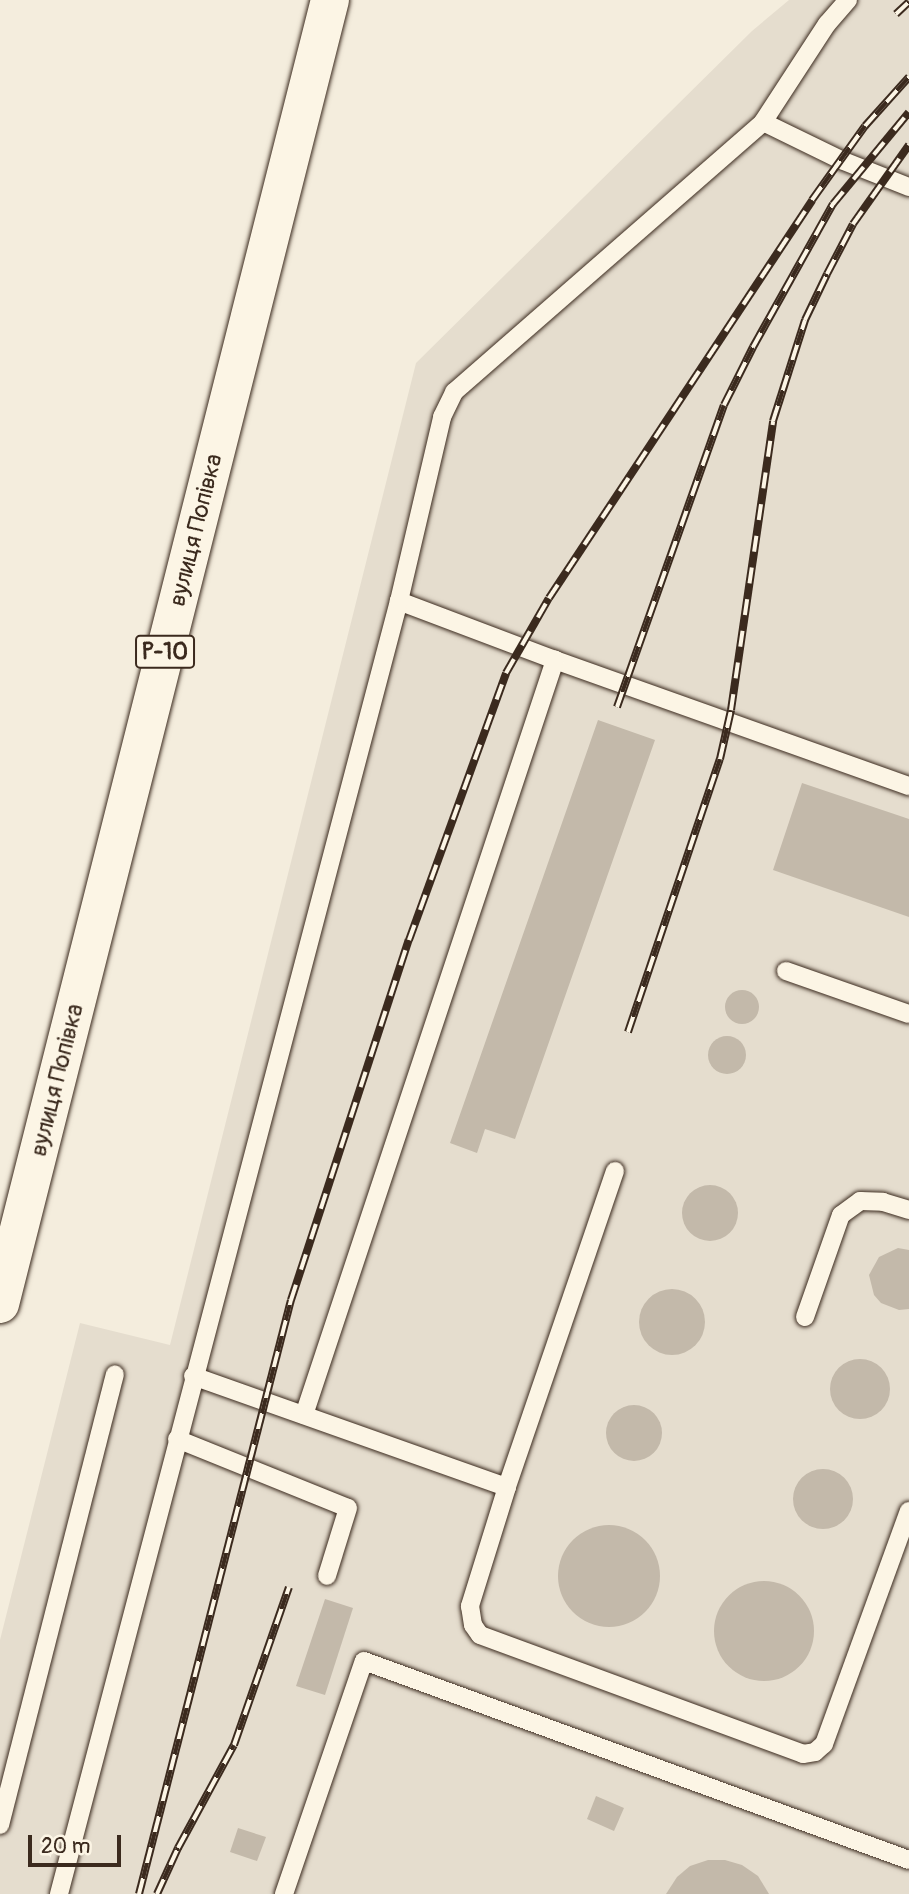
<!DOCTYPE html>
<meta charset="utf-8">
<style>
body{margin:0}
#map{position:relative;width:909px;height:1894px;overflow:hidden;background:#f4eddd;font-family:Pangolin,sans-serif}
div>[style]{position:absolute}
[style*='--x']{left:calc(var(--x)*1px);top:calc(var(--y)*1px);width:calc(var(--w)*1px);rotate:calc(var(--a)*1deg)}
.built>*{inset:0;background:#e5ddce}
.building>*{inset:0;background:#c3b9aa}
.round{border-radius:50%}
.roads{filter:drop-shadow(0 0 2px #3b2a1e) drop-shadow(0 0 2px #3b2a1e)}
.lane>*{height:18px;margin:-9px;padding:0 9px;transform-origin:9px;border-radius:9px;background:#fcf5e5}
.primary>*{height:38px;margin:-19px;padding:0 19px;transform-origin:19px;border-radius:19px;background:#fcf5e5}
.rail>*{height:8px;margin-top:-4px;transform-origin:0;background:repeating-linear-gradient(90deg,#fcf5e5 0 16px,#3b2a1e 0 32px);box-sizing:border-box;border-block:2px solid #3b2a1e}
span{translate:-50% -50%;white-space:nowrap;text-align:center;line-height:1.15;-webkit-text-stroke:6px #fcf5e5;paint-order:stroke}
.shield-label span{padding:2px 5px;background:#fcf5e5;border:2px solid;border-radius:5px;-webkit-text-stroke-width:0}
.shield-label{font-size:23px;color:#3b2a1e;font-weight:700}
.street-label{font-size:24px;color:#3b2a1e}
.scale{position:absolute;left:28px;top:1835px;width:93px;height:32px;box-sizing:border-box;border:4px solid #3b2a1e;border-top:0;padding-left:9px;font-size:21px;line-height:24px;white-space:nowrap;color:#3b2a1e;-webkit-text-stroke:5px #fcf5e5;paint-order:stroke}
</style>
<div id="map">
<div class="built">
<div style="clip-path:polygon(789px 0,909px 0,909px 1894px,0 1894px,0 1640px,80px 1323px,170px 1345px,416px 363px,752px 31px)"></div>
</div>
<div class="building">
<div style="clip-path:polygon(598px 720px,655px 740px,515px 1139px,485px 1129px,477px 1153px,450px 1143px)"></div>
<div style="clip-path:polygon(802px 783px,909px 819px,909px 917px,773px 870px)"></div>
<div class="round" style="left:725px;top:990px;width:34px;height:34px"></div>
<div class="round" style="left:708px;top:1036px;width:38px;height:38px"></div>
<div class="round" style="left:682px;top:1185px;width:56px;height:56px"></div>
<div style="clip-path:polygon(898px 1248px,909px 1250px,909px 1309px,899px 1310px,881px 1303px,874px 1295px,869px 1275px,879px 1257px)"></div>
<div class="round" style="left:639px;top:1289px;width:66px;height:66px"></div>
<div class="round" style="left:830px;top:1359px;width:60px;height:60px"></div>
<div class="round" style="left:606px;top:1405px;width:56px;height:56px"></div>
<div class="round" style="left:793px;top:1469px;width:60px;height:60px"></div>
<div class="round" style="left:558px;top:1525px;width:102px;height:102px"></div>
<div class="round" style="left:714px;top:1581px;width:100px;height:100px"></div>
<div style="clip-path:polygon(325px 1599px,353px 1608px,325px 1695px,296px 1686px)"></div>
<div style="clip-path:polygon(596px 1796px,624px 1808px,614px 1831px,587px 1819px)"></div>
<div style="clip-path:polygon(238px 1828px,266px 1837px,257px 1861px,230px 1852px)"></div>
<div style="clip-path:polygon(708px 1860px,725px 1860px,742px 1865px,758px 1876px,769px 1894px,666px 1894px,677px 1877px,690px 1866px)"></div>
</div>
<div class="roads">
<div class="lane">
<div style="--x:763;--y:122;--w:87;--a:26"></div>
<div style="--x:841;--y:160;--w:73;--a:21.7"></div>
<div style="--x:555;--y:660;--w:376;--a:19.6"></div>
<div style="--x:786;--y:971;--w:130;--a:19.3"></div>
<div style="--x:615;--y:1171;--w:334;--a:108.9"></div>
<div style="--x:507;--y:1487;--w:125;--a:107.3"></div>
<div style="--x:470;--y:1606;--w:19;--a:81"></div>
<div style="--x:473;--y:1625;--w:12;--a:55"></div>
<div style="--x:480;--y:1635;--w:344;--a:20.2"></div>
<div style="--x:803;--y:1754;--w:12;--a:-9"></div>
<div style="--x:815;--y:1752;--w:12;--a:-42"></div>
<div style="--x:824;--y:1744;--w:248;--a:-70"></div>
<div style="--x:805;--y:1317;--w:108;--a:-70.6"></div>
<div style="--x:841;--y:1215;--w:24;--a:-36"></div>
<div style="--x:860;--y:1201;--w:23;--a:2"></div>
<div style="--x:883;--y:1202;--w:27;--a:17"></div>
<div style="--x:193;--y:1376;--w:333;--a:19.5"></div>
<div style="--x:304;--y:1415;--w:796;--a:-71.61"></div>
<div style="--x:555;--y:660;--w:167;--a:-159.3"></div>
<div style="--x:177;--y:1439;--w:184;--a:22"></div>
<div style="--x:348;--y:1508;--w:71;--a:107.2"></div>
<div style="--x:0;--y:1825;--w:465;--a:-75.7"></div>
<div style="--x:59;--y:1894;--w:1337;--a:-75.27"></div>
<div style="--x:399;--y:601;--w:189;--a:-76.8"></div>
<div style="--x:442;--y:417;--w:28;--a:-64"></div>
<div style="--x:454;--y:392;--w:410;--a:-41.1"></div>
<div style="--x:763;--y:122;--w:117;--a:-56.9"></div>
<div style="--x:827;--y:24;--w:32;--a:-49"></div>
<div style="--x:284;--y:1894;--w:246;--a:-71.1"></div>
<div style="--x:364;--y:1661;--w:580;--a:20.06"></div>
</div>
<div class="primary">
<div style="--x:0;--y:1304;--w:1345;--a:-75.8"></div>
</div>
</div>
<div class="rail">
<div style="--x:896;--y:14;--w:18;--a:-43"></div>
<div style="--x:617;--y:707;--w:320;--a:-70.5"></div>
<div style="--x:724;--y:405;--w:65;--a:-63.4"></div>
<div style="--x:753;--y:347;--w:164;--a:-60.8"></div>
<div style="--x:833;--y:204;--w:119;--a:-50.4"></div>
<div style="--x:628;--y:1032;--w:288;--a:-71.4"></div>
<div style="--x:720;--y:759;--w:50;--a:-77.3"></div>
<div style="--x:731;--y:710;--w:292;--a:-81.7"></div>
<div style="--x:773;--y:421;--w:106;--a:-72.4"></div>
<div style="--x:805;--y:320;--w:51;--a:-64.4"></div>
<div style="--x:827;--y:274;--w:56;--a:-62.5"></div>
<div style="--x:853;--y:224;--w:97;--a:-54.7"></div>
<div style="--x:139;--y:1894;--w:613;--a:-75.65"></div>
<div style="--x:291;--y:1300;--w:379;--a:-71.9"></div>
<div style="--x:409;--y:940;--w:284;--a:-70"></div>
<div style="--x:506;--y:673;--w:86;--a:-60.2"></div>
<div style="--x:549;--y:598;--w:477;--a:-56.5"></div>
<div style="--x:812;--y:200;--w:91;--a:-54.4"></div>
<div style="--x:865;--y:126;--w:66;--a:-48.1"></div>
<div style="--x:157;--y:1894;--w:51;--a:-65.5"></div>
<div style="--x:178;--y:1848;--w:117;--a:-61.5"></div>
<div style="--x:234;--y:1745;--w:167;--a:-70.8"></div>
</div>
<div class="shield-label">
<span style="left:165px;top:652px">Р-10</span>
</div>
<div class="street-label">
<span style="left:196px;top:530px;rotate:-76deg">вулиця Попівка</span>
<span style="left:57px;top:1080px;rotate:-76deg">вулиця Попівка</span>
</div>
<div class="scale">20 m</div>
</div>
